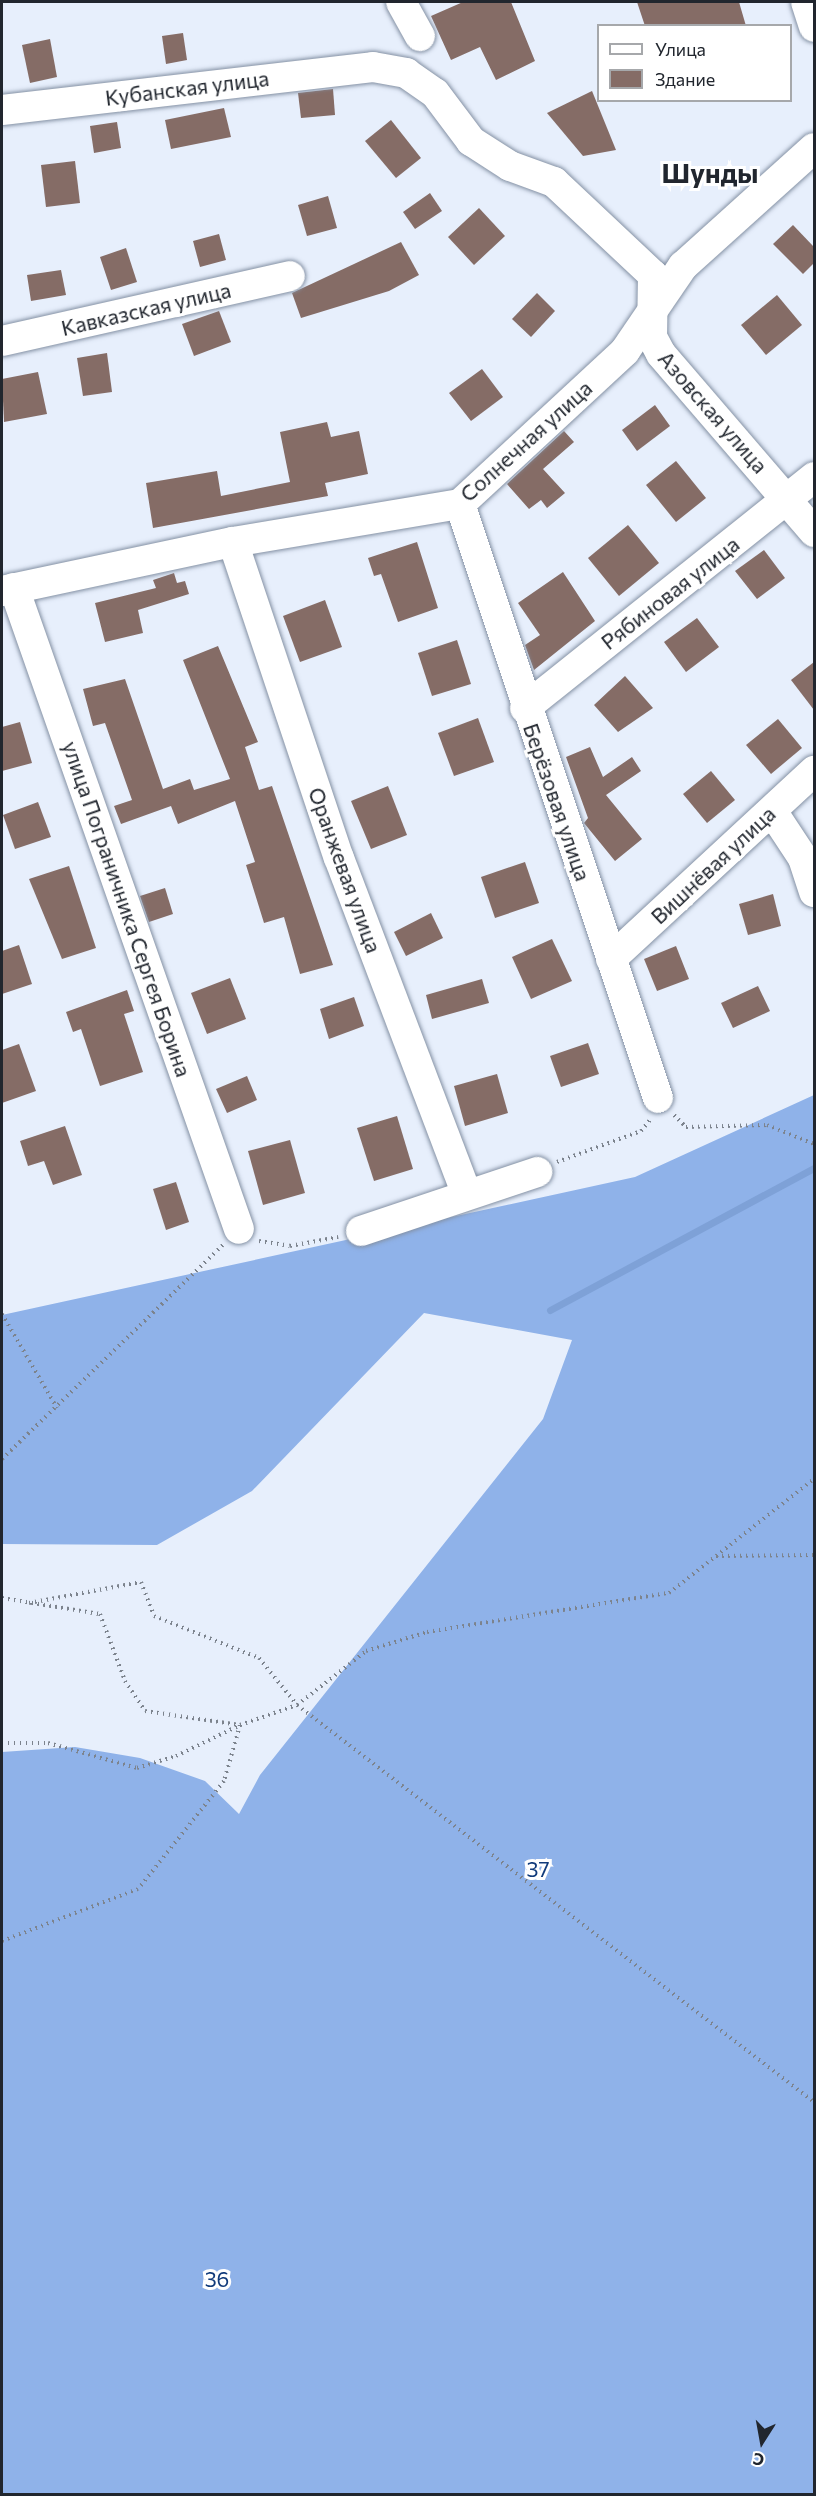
<!DOCTYPE html>
<meta charset="utf-8">
<style>
body{margin:0}
#map{position:relative;width:816px;height:2496px;overflow:hidden;background:#e7effc;font-family:Commissioner,sans-serif}
div>[style]{position:absolute}
[style*='--x']{left:calc(var(--x)*1px);top:calc(var(--y)*1px);width:calc(var(--w)*1px);rotate:calc(var(--a)*1deg)}
.forest>*{inset:0;background:#8fb2e9}
.stream>*{height:7px;margin:-3.5px;padding:0 3.5px;transform-origin:3.5px;border-radius:3.5px;background:#7ea1d7}
.building>*{inset:0;background:#856c66}
.path>*{height:4px;margin-top:-2px;transform-origin:0;background:repeating-linear-gradient(90deg,#7c838d 0 1.5px,transparent 0 6px)}
.roads{filter:drop-shadow(0 0 2px #8491a4) drop-shadow(0 0 2px #8491a4)}
.minor>*{height:30px;margin:-15px;padding:0 15px;transform-origin:15px;border-radius:15px;background:#fff}
span{translate:-50% -50%;white-space:nowrap;text-align:center;line-height:1.15;-webkit-text-stroke:6px #fff;paint-order:stroke}
.street-label{font-size:21px;color:#21262e}
.park-label{font-size:21px;color:#113b7b}
.district-label{font-size:27px;color:#21262e;font-weight:700}
.frame{position:absolute;inset:0;border:3px solid #21262e;pointer-events:none}
.legend{position:absolute;left:597px;top:24px;width:195px;height:78px;box-sizing:border-box;background:#fff;border:2px solid #a6a8ab;margin:0;padding:8px 10px;list-style:none;font-size:18px;color:#21262e}
.legend li{display:flex;align-items:center;gap:12px;height:30px}
.legend b{width:30px;border:2px solid #a6a8ab}
.north{position:absolute;left:732px;top:2412px;width:60px;height:60px;-webkit-text-stroke:4px #fff;paint-order:stroke;rotate:191deg;font-size:16px;font-weight:700;line-height:24px;text-align:center;color:#21262e}
.north::after{content:'';display:block;margin:auto;width:21px;height:27px;background:#21262e;clip-path:polygon(50% 0,100% 100%,50% 72%,0 100%)}
</style>
<div id="map">
<div class="forest">
<div style="clip-path:polygon(814px 1095px,814px 2494px,2px 2494px,2px 1752px,75px 1747px,140px 1758px,205px 1781px,239px 1814px,260px 1775px,543px 1419px,572px 1340px,424px 1313px,252px 1491px,157px 1545px,2px 1544px,2px 1315px,635px 1177px)"></div>
</div>
<div class="stream">
<div style="--x:550;--y:1310;--w:300;--a:-28.3"></div>
</div>
<div class="building">
<div style="clip-path:polygon(463px 2px,511px 2px,535px 61px,496px 80px,480px 47px,451px 60px,431px 16px)"></div>
<div style="clip-path:polygon(637px 2px,739px 2px,746px 26px,645px 26px)"></div>
<div style="clip-path:polygon(183px 33px,187px 60px,166px 64px,162px 36px)"></div>
<div style="clip-path:polygon(50px 39px,57px 77px,30px 83px,22px 45px)"></div>
<div style="clip-path:polygon(333px 89px,335px 115px,301px 118px,298px 93px)"></div>
<div style="clip-path:polygon(592px 91px,616px 150px,583px 156px,547px 113px)"></div>
<div style="clip-path:polygon(224px 108px,231px 137px,171px 149px,165px 120px)"></div>
<div style="clip-path:polygon(391px 120px,421px 158px,396px 178px,365px 141px)"></div>
<div style="clip-path:polygon(117px 122px,121px 148px,94px 153px,90px 126px)"></div>
<div style="clip-path:polygon(75px 161px,80px 203px,46px 207px,41px 165px)"></div>
<div style="clip-path:polygon(430px 193px,442px 211px,415px 229px,403px 212px)"></div>
<div style="clip-path:polygon(328px 196px,337px 228px,307px 236px,298px 205px)"></div>
<div style="clip-path:polygon(479px 208px,505px 236px,474px 265px,448px 237px)"></div>
<div style="clip-path:polygon(793px 225px,814px 247px,814px 263px,803px 274px,773px 244px)"></div>
<div style="clip-path:polygon(219px 234px,226px 260px,200px 267px,193px 241px)"></div>
<div style="clip-path:polygon(401px 242px,419px 275px,389px 291px,301px 318px,292px 293px)"></div>
<div style="clip-path:polygon(126px 248px,137px 282px,111px 290px,100px 257px)"></div>
<div style="clip-path:polygon(61px 270px,66px 295px,31px 301px,27px 275px)"></div>
<div style="clip-path:polygon(537px 293px,555px 311px,531px 337px,512px 319px)"></div>
<div style="clip-path:polygon(777px 295px,802px 325px,766px 355px,741px 325px)"></div>
<div style="clip-path:polygon(219px 311px,231px 342px,194px 356px,182px 324px)"></div>
<div style="clip-path:polygon(107px 353px,112px 392px,83px 396px,77px 358px)"></div>
<div style="clip-path:polygon(482px 369px,503px 397px,471px 421px,449px 393px)"></div>
<div style="clip-path:polygon(38px 372px,47px 414px,4px 422px,2px 379px)"></div>
<div style="clip-path:polygon(655px 405px,670px 426px,637px 451px,622px 430px)"></div>
<div style="clip-path:polygon(327px 422px,331px 437px,359px 431px,368px 474px,325px 483px,328px 496px,153px 528px,146px 483px,217px 471px,221px 496px,290px 482px,280px 432px)"></div>
<div style="clip-path:polygon(564px 431px,574px 442px,543px 469px,565px 493px,547px 508px,541px 500px,529px 509px,507px 484px)"></div>
<div style="clip-path:polygon(676px 461px,706px 498px,676px 522px,646px 485px)"></div>
<div style="clip-path:polygon(628px 525px,659px 563px,619px 596px,588px 558px)"></div>
<div style="clip-path:polygon(417px 542px,438px 608px,398px 622px,381px 574px,374px 576px,368px 558px)"></div>
<div style="clip-path:polygon(764px 550px,785px 578px,757px 599px,735px 571px)"></div>
<div style="clip-path:polygon(563px 572px,595px 621px,534px 670px,525px 645px,540px 635px,518px 603px)"></div>
<div style="clip-path:polygon(174px 573px,177px 583px,185px 581px,189px 594px,138px 610px,143px 633px,105px 642px,95px 603px,156px 588px,153px 580px)"></div>
<div style="clip-path:polygon(325px 600px,342px 647px,300px 662px,283px 616px)"></div>
<div style="clip-path:polygon(697px 618px,719px 647px,686px 672px,664px 642px)"></div>
<div style="clip-path:polygon(457px 640px,471px 684px,432px 696px,418px 653px)"></div>
<div style="clip-path:polygon(218px 646px,258px 742px,245px 747px,259px 790px,272px 786px,333px 965px,300px 974px,284px 917px,264px 923px,246px 865px,255px 862px,235px 801px,178px 824px,171px 806px,121px 824px,114px 806px,132px 800px,105px 723px,93px 726px,83px 689px,125px 679px,163px 789px,190px 779px,194px 790px,230px 779px,183px 660px)"></div>
<div style="clip-path:polygon(814px 662px,814px 710px,791px 680px)"></div>
<div style="clip-path:polygon(625px 676px,653px 708px,618px 732px,594px 705px)"></div>
<div style="clip-path:polygon(478px 718px,494px 762px,454px 776px,438px 733px)"></div>
<div style="clip-path:polygon(778px 719px,802px 748px,771px 774px,746px 745px)"></div>
<div style="clip-path:polygon(20px 722px,32px 763px,2px 771px,2px 727px)"></div>
<div style="clip-path:polygon(590px 747px,603px 777px,632px 757px,641px 771px,606px 795px,642px 839px,615px 861px,584px 823px,588px 818px,566px 757px)"></div>
<div style="clip-path:polygon(711px 771px,735px 800px,707px 823px,683px 794px)"></div>
<div style="clip-path:polygon(388px 786px,407px 835px,371px 849px,351px 801px)"></div>
<div style="clip-path:polygon(38px 802px,51px 837px,15px 849px,3px 815px)"></div>
<div style="clip-path:polygon(525px 862px,539px 903px,495px 918px,481px 877px)"></div>
<div style="clip-path:polygon(69px 866px,96px 948px,62px 959px,29px 879px)"></div>
<div style="clip-path:polygon(165px 888px,173px 914px,149px 922px,140px 896px)"></div>
<div style="clip-path:polygon(773px 894px,781px 926px,748px 935px,739px 904px)"></div>
<div style="clip-path:polygon(431px 913px,443px 938px,406px 956px,394px 932px)"></div>
<div style="clip-path:polygon(552px 939px,572px 981px,531px 999px,512px 957px)"></div>
<div style="clip-path:polygon(19px 945px,32px 984px,2px 994px,2px 951px)"></div>
<div style="clip-path:polygon(676px 946px,689px 979px,657px 991px,644px 959px)"></div>
<div style="clip-path:polygon(230px 978px,246px 1019px,207px 1034px,191px 993px)"></div>
<div style="clip-path:polygon(482px 979px,489px 1003px,432px 1019px,426px 995px)"></div>
<div style="clip-path:polygon(758px 986px,770px 1011px,733px 1028px,721px 1003px)"></div>
<div style="clip-path:polygon(127px 990px,134px 1011px,124px 1014px,143px 1072px,100px 1086px,81px 1029px,73px 1032px,66px 1012px)"></div>
<div style="clip-path:polygon(354px 997px,364px 1026px,329px 1039px,320px 1009px)"></div>
<div style="clip-path:polygon(588px 1043px,599px 1074px,561px 1087px,550px 1056px)"></div>
<div style="clip-path:polygon(19px 1044px,36px 1091px,2px 1103px,2px 1050px)"></div>
<div style="clip-path:polygon(497px 1074px,508px 1113px,465px 1126px,454px 1086px)"></div>
<div style="clip-path:polygon(247px 1076px,257px 1100px,227px 1113px,216px 1089px)"></div>
<div style="clip-path:polygon(397px 1116px,413px 1169px,374px 1181px,357px 1128px)"></div>
<div style="clip-path:polygon(65px 1126px,82px 1175px,53px 1185px,44px 1161px,28px 1166px,20px 1141px)"></div>
<div style="clip-path:polygon(290px 1140px,305px 1193px,263px 1205px,248px 1151px)"></div>
<div style="clip-path:polygon(176px 1182px,189px 1222px,166px 1230px,153px 1189px)"></div>
</div>
<div class="path">
<div style="--x:674;--y:1115;--w:17;--a:45"></div>
<div style="--x:686;--y:1127;--w:81;--a:-1.4"></div>
<div style="--x:767;--y:1125;--w:51;--a:22"></div>
<div style="--x:557;--y:1162;--w:90;--a:-20.3"></div>
<div style="--x:641;--y:1131;--w:14;--a:-51"></div>
<div style="--x:259;--y:1241;--w:31;--a:9"></div>
<div style="--x:290;--y:1246;--w:49;--a:-10.6"></div>
<div style="--x:2;--y:1314;--w:109;--a:59.7"></div>
<div style="--x:2;--y:1459;--w:308;--a:-44.1"></div>
<div style="--x:716;--y:1556;--w:98;--a:-0.6"></div>
<div style="--x:2;--y:1598;--w:99;--a:9.3"></div>
<div style="--x:100;--y:1614;--w:72;--a:69.5"></div>
<div style="--x:125;--y:1681;--w:36;--a:56"></div>
<div style="--x:145;--y:1711;--w:96;--a:8.4"></div>
<div style="--x:240;--y:1725;--w:60;--a:-19.3"></div>
<div style="--x:297;--y:1705;--w:88;--a:-38"></div>
<div style="--x:366;--y:1651;--w:64;--a:-17.3"></div>
<div style="--x:427;--y:1632;--w:245;--a:-9.2"></div>
<div style="--x:669;--y:1593;--w:184;--a:-38.2"></div>
<div style="--x:29;--y:1603;--w:114;--a:-10.6"></div>
<div style="--x:141;--y:1582;--w:36;--a:69"></div>
<div style="--x:154;--y:1616;--w:113;--a:21.8"></div>
<div style="--x:259;--y:1658;--w:60;--a:51"></div>
<div style="--x:297;--y:1705;--w:652;--a:37.52"></div>
<div style="--x:2;--y:1743;--w:46;--a:0"></div>
<div style="--x:48;--y:1743;--w:92;--a:15.7"></div>
<div style="--x:137;--y:1768;--w:41;--a:-17.1"></div>
<div style="--x:176;--y:1756;--w:71;--a:-25.8"></div>
<div style="--x:240;--y:1725;--w:58;--a:105.9"></div>
<div style="--x:224;--y:1781;--w:138;--a:128.5"></div>
<div style="--x:138;--y:1889;--w:146;--a:159.1"></div>
</div>
<div class="roads">
<div class="minor">
<div style="--x:401;--y:2;--w:39;--a:61"></div>
<div style="--x:806;--y:2;--w:26;--a:72"></div>
<div style="--x:2;--y:110;--w:373;--a:-6.6"></div>
<div style="--x:373;--y:67;--w:34;--a:10"></div>
<div style="--x:406;--y:73;--w:35;--a:35"></div>
<div style="--x:435;--y:93;--w:60;--a:53.1"></div>
<div style="--x:471;--y:141;--w:46;--a:32.7"></div>
<div style="--x:510;--y:166;--w:47;--a:20"></div>
<div style="--x:554;--y:182;--w:136;--a:43.2"></div>
<div style="--x:653;--y:275;--w:62;--a:90.9"></div>
<div style="--x:652;--y:337;--w:19;--a:62"></div>
<div style="--x:661;--y:354;--w:235;--a:49.3"></div>
<div style="--x:2;--y:341;--w:295;--a:-12.7"></div>
<div style="--x:460;--y:504;--w:626;--a:71.57"></div>
<div style="--x:233;--y:542;--w:333;--a:71.5"></div>
<div style="--x:339;--y:858;--w:360;--a:69.2"></div>
<div style="--x:14;--y:588;--w:679;--a:70.66"></div>
<div style="--x:2;--y:591;--w:236;--a:-12"></div>
<div style="--x:233;--y:542;--w:230;--a:-9.5"></div>
<div style="--x:460;--y:504;--w:225;--a:-42.8"></div>
<div style="--x:625;--y:351;--w:103;--a:-55.7"></div>
<div style="--x:683;--y:266;--w:176;--a:-42"></div>
<div style="--x:525;--y:708;--w:370;--a:-38.6"></div>
<div style="--x:772;--y:811;--w:56;--a:56.6"></div>
<div style="--x:803;--y:858;--w:36;--a:72"></div>
<div style="--x:611;--y:959;--w:277;--a:-42.8"></div>
<div style="--x:361;--y:1231;--w:186;--a:-18.5"></div>
</div>
</div>
<div class="street-label">
<span style="left:187px;top:88px;rotate:-7deg">Кубанская улица</span>
<span style="left:146px;top:309px;rotate:-13deg">Кавказская улица</span>
<span style="left:713px;top:412px;rotate:49deg">Азовская улица</span>
<span style="left:526px;top:441px;rotate:-42deg">Солнечная улица</span>
<span style="left:670px;top:593px;rotate:-38deg">Рябиновая улица</span>
<span style="left:557px;top:802px;rotate:71deg">Берёзовая улица</span>
<span style="left:713px;top:865px;rotate:-43deg">Вишнёвая улица</span>
<span style="left:345px;top:870px;rotate:70deg">Оранжевая улица</span>
<span style="left:127px;top:909px;rotate:71deg">улица Пограничника Сергея Борина</span>
</div>
<div class="park-label">
<span style="left:538px;top:1869px">37</span>
<span style="left:217px;top:2279px">36</span>
</div>
<div class="district-label">
<span style="left:710px;top:173px">Шунды</span>
</div>
<div class="frame"></div>
<ul class="legend">
<li><b style="height:8px;background:#fff"></b>Улица</li>
<li><b style="height:16px;background:#856c66"></b>Здание</li>
</ul>
<div class="north">С</div>
</div>
